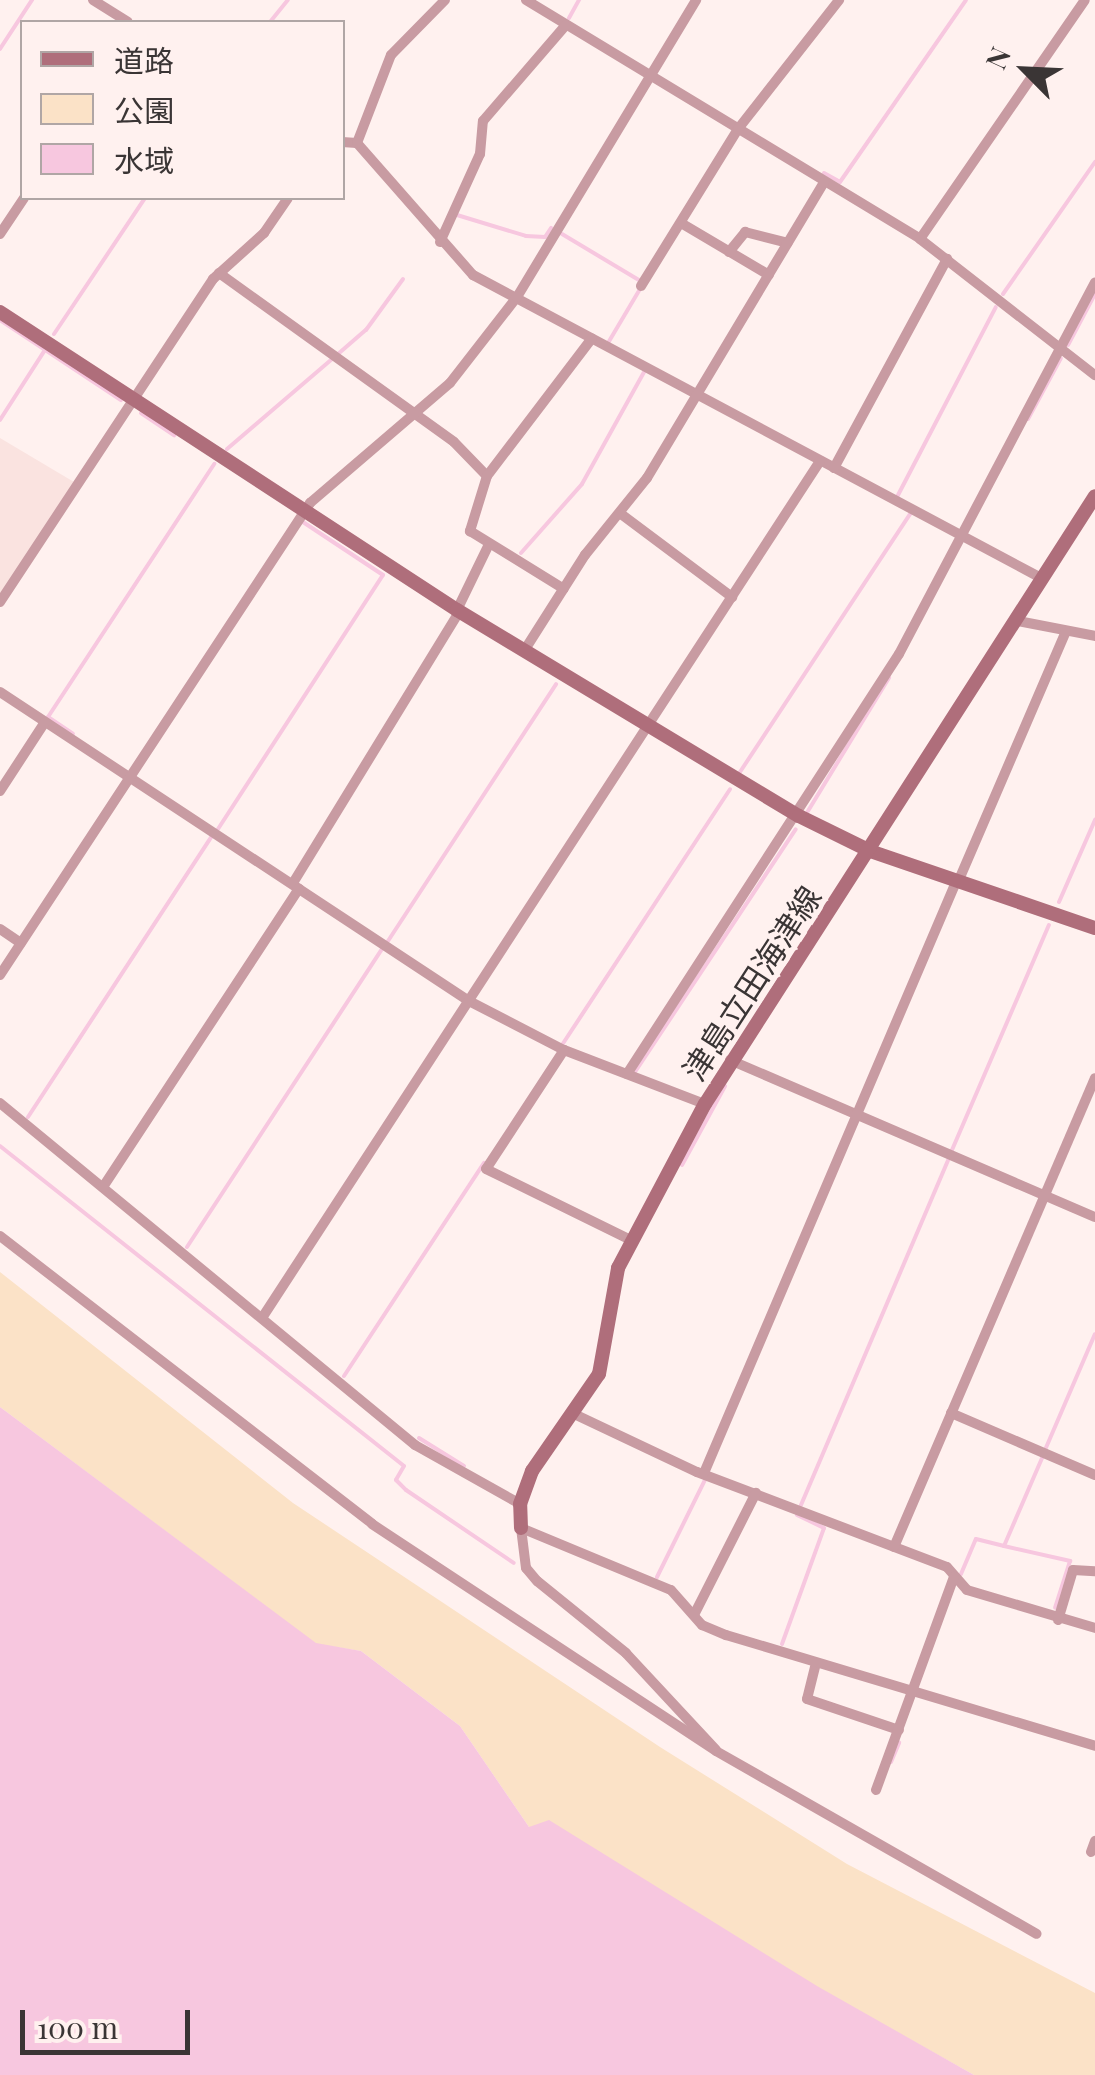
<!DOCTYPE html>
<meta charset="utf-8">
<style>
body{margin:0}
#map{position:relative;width:1095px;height:2075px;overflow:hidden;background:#fff1ef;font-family:"Playfair Display","Noto Sans JP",serif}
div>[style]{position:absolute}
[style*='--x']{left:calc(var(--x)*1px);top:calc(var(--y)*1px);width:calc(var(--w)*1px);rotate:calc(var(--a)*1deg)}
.built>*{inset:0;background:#fae3e0}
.green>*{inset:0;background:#fbe2c7}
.water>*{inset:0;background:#f7c7df}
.stream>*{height:4px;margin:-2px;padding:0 2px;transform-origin:2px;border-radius:2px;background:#f7c7df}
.street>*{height:10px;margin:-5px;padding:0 5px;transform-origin:5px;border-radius:5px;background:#c89ba2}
.secondary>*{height:14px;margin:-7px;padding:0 7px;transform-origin:7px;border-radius:7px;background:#af6e7b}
span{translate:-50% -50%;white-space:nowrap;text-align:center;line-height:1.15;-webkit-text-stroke:9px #fff1ef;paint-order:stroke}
.street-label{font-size:32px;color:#3a3535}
.legend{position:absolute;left:20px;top:20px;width:325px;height:180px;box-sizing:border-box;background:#fff1ef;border:2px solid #b0a6a5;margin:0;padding:12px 18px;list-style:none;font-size:30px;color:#3a3535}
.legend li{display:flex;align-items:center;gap:20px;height:50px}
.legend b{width:50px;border:2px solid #b0a6a5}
.north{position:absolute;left:975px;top:20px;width:100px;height:100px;-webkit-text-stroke:8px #fff1ef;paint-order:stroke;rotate:294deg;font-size:28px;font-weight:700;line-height:40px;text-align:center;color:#3a3535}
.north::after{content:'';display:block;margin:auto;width:35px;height:45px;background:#3a3535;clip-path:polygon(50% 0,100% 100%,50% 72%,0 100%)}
.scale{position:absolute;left:20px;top:2010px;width:170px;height:45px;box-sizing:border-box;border:5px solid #3a3535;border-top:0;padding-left:12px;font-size:30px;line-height:35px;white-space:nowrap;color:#3a3535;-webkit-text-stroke:8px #fff1ef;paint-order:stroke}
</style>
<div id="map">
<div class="built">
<div style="clip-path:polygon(0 438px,74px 482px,0 595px)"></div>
</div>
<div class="green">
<div style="clip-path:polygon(0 1272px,293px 1503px,660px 1747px,847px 1864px,1095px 1993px,1095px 2075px,974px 2075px,529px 1827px,460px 1726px,361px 1651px,316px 1644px,0 1407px)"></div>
</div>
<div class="water">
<div style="clip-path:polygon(0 1407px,316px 1643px,361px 1651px,460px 1726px,529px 1827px,549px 1820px,817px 1986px,974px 2075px,0 2075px)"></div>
</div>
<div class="stream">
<div style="--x:569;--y:18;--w:21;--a:-61"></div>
<div style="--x:270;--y:22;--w:28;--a:-51"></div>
<div style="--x:0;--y:49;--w:59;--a:-56.9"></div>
<div style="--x:824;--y:173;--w:18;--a:29"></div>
<div style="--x:840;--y:182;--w:221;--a:-55.3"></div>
<div style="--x:457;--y:215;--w:72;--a:16.9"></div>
<div style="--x:526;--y:236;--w:19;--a:3"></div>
<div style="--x:545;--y:237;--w:11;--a:-56"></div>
<div style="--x:562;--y:234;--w:90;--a:30.9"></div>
<div style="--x:1003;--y:294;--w:161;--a:-55.1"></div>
<div style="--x:0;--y:320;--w:145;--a:33.5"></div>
<div style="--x:54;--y:334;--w:164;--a:-56.2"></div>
<div style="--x:608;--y:343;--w:63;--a:-59.3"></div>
<div style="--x:1068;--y:345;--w:58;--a:-62.1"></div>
<div style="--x:338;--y:354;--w:37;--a:-41"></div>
<div style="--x:366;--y:330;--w:63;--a:-54"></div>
<div style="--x:141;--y:413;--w:40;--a:34"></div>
<div style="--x:1028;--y:419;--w:69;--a:-61.6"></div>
<div style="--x:0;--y:420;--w:83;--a:-57.3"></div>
<div style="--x:227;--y:449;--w:138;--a:-40.6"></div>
<div style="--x:897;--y:497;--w:214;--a:-62.5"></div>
<div style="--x:521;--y:553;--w:92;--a:-48.5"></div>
<div style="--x:582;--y:484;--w:128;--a:-61"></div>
<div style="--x:48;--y:717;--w:303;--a:-56.7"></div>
<div style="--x:48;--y:717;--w:30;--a:34"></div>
<div style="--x:740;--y:772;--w:310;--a:-56.6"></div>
<div style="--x:808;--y:811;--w:156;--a:-58.7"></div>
<div style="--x:218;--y:829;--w:303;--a:-57"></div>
<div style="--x:383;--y:575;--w:96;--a:-146.5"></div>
<div style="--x:1059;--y:902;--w:90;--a:-66.3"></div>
<div style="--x:388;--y:941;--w:307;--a:-56.8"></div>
<div style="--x:562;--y:1045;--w:306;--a:-56.7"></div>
<div style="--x:635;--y:1072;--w:291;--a:-56.5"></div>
<div style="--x:28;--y:1117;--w:336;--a:-56.8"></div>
<div style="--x:0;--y:1146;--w:515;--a:38.38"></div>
<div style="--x:404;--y:1466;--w:16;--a:120"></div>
<div style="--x:396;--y:1480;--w:14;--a:45"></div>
<div style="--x:406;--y:1490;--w:130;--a:34.1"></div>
<div style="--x:952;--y:1150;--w:245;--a:-66.7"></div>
<div style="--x:682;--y:1165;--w:90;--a:-61.4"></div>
<div style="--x:187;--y:1247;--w:358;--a:-56.8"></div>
<div style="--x:344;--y:1376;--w:255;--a:-56.7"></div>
<div style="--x:419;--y:1438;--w:53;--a:31.9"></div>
<div style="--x:1045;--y:1450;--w:126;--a:-66.7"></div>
<div style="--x:801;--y:1505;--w:377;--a:-66.9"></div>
<div style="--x:1004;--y:1546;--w:68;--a:12.8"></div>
<div style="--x:1070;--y:1561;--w:49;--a:107.7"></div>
<div style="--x:961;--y:1574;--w:38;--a:-67"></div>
<div style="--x:976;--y:1539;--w:29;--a:14"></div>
<div style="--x:1004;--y:1546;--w:98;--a:-66.6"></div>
<div style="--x:657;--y:1577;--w:108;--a:-63.7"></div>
<div style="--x:782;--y:1644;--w:123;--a:-70.1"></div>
<div style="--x:824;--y:1528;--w:30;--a:-154"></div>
<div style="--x:891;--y:1762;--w:21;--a:-67"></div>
</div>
<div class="street">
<div style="--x:93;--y:0;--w:41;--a:32.2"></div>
<div style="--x:526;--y:0;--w:461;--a:31.2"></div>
<div style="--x:920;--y:239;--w:222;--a:37.9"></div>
<div style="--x:342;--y:142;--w:15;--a:4"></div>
<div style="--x:357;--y:143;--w:176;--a:48.7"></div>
<div style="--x:473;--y:275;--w:646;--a:28.07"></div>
<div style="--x:357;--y:143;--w:94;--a:-68.9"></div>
<div style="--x:391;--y:55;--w:77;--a:-45.5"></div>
<div style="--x:681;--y:223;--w:102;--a:30.6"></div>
<div style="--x:0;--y:234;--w:43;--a:-56.3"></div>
<div style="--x:920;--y:239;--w:290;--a:-55.4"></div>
<div style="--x:440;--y:242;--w:97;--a:-65.6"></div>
<div style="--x:480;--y:154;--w:33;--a:-85"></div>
<div style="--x:483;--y:121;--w:127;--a:-49.2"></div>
<div style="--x:729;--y:252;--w:26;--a:-51"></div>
<div style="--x:745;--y:232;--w:44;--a:14.3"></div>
<div style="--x:219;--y:273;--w:289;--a:35.7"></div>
<div style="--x:454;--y:442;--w:47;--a:45.9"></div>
<div style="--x:487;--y:476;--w:58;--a:107.2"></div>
<div style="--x:470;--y:531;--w:110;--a:31.7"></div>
<div style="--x:641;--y:286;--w:185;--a:-58.3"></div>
<div style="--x:738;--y:129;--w:164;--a:-51.9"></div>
<div style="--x:834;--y:468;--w:238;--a:-61.6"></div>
<div style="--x:487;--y:476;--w:173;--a:-52.7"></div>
<div style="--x:621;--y:514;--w:139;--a:36.8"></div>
<div style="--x:0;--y:602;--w:387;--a:-56.6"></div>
<div style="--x:213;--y:279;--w:69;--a:-42"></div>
<div style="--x:264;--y:233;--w:42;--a:-55.6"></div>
<div style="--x:457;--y:610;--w:73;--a:-64.1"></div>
<div style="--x:1018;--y:621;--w:78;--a:11"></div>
<div style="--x:524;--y:651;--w:114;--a:-57.6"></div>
<div style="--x:585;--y:555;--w:99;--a:-51.2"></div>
<div style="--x:647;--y:478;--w:345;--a:-59.1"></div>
<div style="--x:0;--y:692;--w:562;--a:33.38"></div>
<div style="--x:469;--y:1001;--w:107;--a:27.3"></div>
<div style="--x:564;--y:1050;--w:151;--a:21"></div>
<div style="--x:0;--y:791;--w:82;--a:-56.9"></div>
<div style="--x:958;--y:882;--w:273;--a:-66.7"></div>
<div style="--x:293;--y:883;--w:319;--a:-58.5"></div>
<div style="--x:0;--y:929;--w:25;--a:34"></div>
<div style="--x:0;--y:975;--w:565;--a:-56.7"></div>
<div style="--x:310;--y:503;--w:184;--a:-40.6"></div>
<div style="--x:450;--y:383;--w:109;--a:-52.1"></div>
<div style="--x:517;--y:297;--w:347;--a:-58.9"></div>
<div style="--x:564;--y:1050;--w:142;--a:123.2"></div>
<div style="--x:486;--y:1169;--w:164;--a:26.1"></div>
<div style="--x:730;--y:1060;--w:397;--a:23.3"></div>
<div style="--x:627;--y:1074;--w:500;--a:-57.07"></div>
<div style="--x:899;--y:654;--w:420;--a:-62.2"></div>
<div style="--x:0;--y:1103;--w:538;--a:39.49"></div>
<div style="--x:415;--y:1445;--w:120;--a:29.3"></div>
<div style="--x:103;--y:1187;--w:357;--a:-56.7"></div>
<div style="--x:0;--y:1236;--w:470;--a:37.7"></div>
<div style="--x:372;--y:1524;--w:412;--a:33.4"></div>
<div style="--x:716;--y:1751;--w:369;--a:29.7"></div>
<div style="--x:262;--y:1318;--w:1023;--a:-56.93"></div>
<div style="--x:572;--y:1413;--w:138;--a:25.3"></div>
<div style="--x:697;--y:1472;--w:267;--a:20.8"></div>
<div style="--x:947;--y:1567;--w:30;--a:49"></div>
<div style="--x:967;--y:1590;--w:134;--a:16.5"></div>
<div style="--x:951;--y:1413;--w:157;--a:23.3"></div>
<div style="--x:704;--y:1473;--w:642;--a:-66.91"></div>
<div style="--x:894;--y:1547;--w:510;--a:-66.8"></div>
<div style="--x:694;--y:1615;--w:137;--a:-63.1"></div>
<div style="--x:1058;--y:1620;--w:52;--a:-73.3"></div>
<div style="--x:1073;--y:1570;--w:22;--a:3"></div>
<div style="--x:816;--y:1663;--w:37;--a:104"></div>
<div style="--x:807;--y:1699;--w:97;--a:18.6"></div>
<div style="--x:716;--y:1750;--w:132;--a:-132.9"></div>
<div style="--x:626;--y:1653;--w:114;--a:-141"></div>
<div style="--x:537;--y:1581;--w:17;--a:-130"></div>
<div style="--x:526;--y:1568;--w:40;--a:-97.1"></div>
<div style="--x:521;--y:1528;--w:162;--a:22.5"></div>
<div style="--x:671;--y:1590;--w:47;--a:48.5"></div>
<div style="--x:702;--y:1625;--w:26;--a:23"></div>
<div style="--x:726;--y:1635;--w:385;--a:16.7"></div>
<div style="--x:876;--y:1790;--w:227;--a:-69.9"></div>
<div style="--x:1091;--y:1852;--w:12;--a:-70"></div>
</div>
<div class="secondary">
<div style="--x:0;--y:312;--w:546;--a:33.11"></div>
<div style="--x:457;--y:610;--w:399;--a:31.1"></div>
<div style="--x:799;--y:816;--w:79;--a:26.2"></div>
<div style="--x:870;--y:851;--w:238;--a:18.9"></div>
<div style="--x:521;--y:1528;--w:24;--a:-92"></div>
<div style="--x:520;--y:1504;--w:35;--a:-70"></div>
<div style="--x:532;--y:1471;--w:118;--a:-55.4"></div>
<div style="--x:599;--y:1374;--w:108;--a:-79.8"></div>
<div style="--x:618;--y:1268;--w:186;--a:-62.1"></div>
<div style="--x:705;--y:1104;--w:722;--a:-57.32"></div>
</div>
<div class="street-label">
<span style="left:751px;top:983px;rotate:-57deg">津島立田海津線</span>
</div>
<ul class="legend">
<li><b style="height:12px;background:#af6e7b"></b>道路</li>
<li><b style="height:28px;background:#fbe2c7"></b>公園</li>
<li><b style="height:28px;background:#f7c7df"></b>水域</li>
</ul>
<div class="north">N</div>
<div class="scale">100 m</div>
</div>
